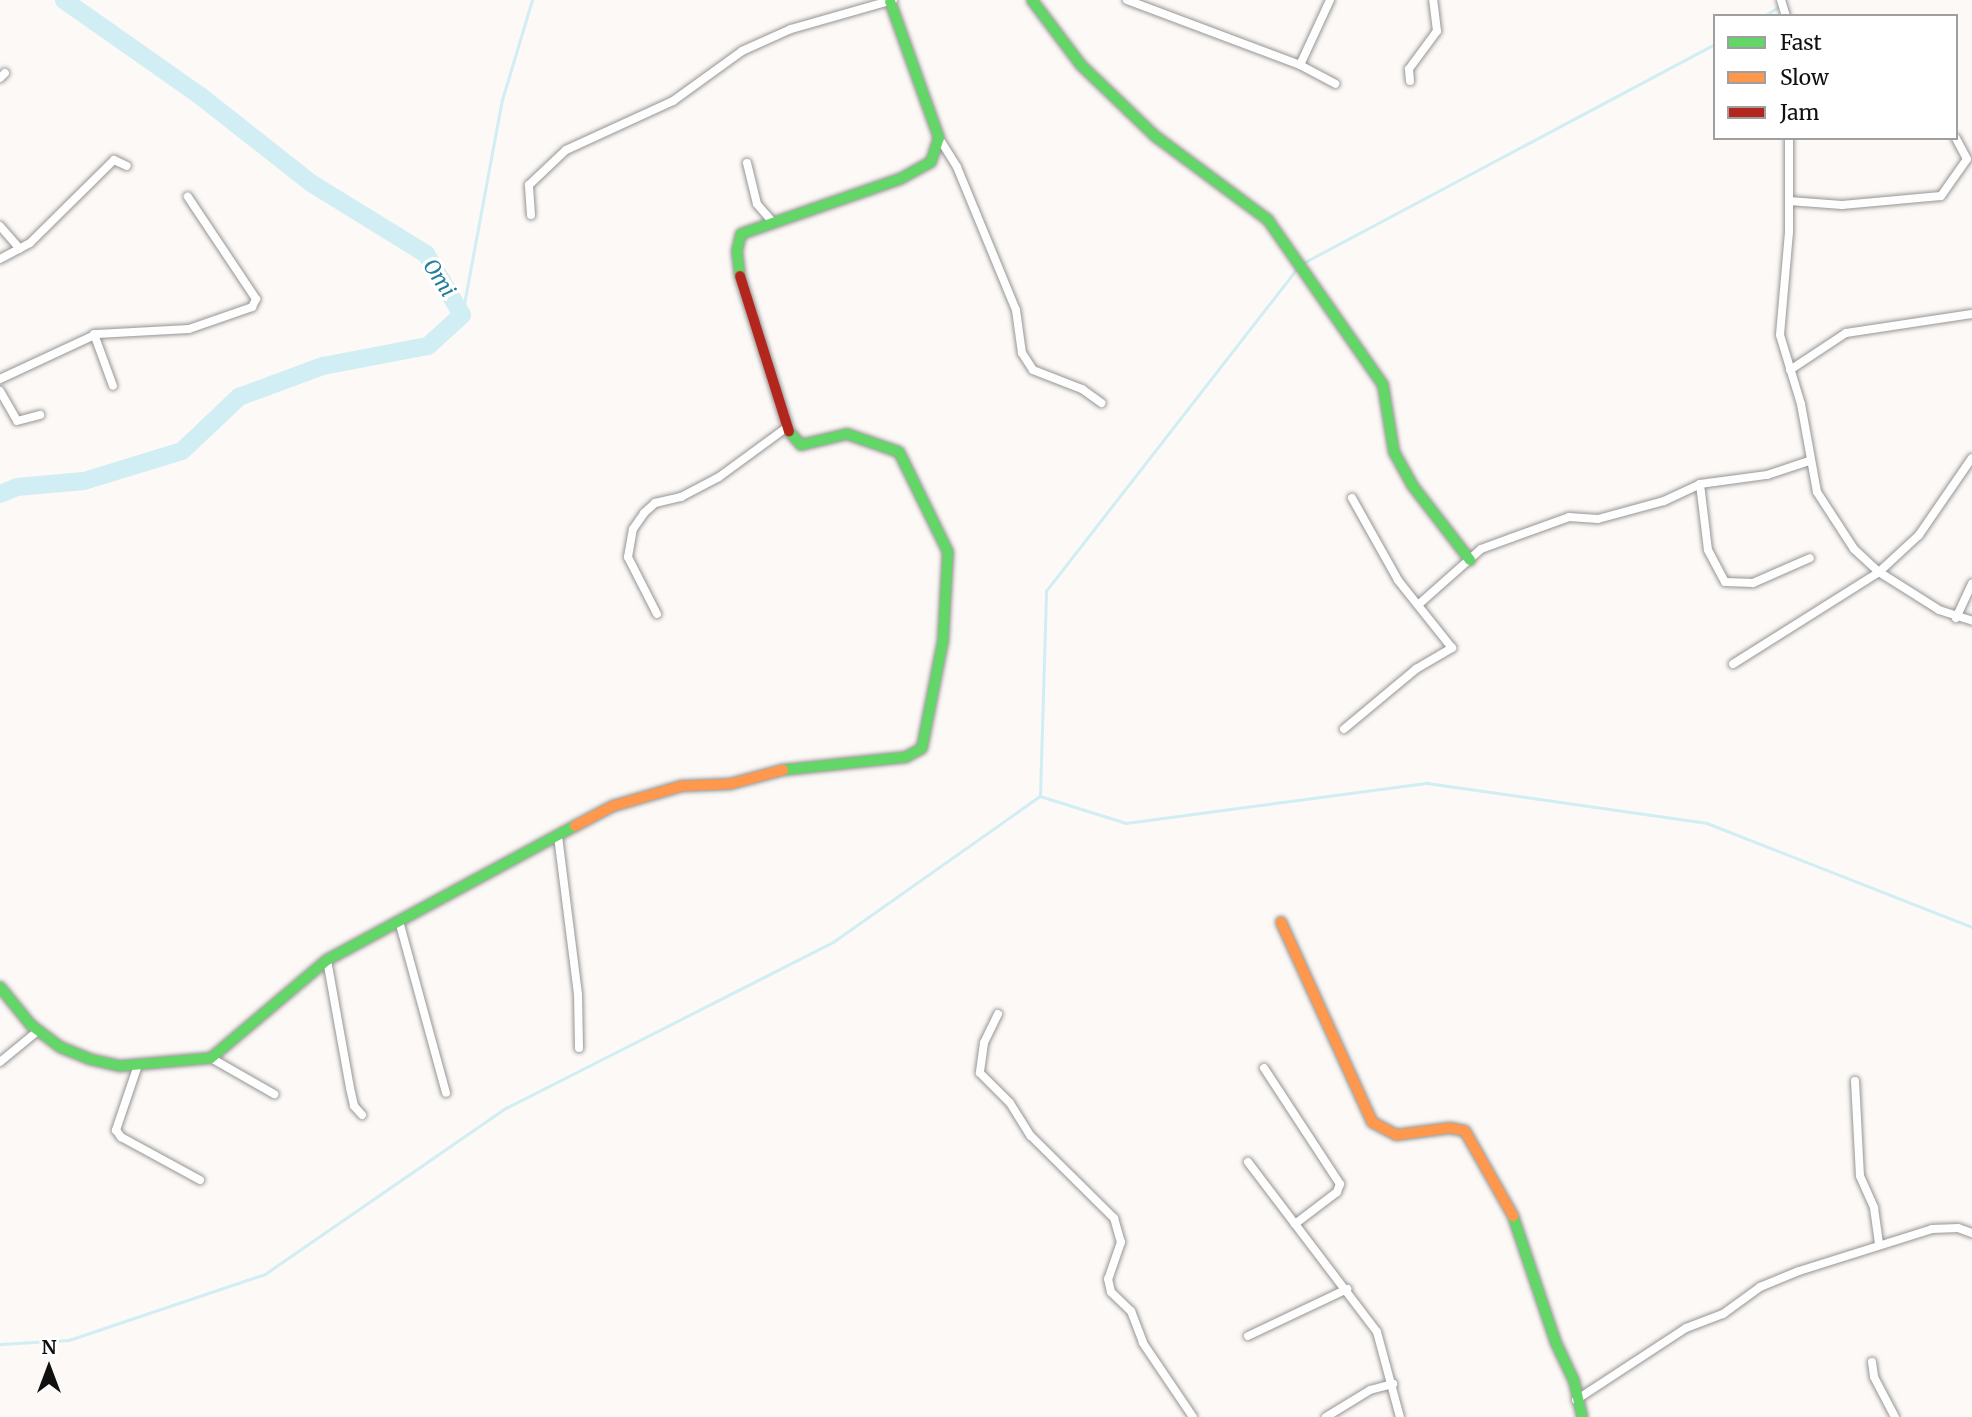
<!DOCTYPE html>
<style>
body{margin:0}
#map{position:relative;width:1972px;height:1417px;overflow:hidden;background:#fcf9f6;font-family:Merriweather,serif}
div>[style]{position:absolute}
[style*='--x']{left:calc(var(--x)*1px);top:calc(var(--y)*1px);width:calc(var(--w)*1px);rotate:calc(var(--a)*1deg)}
.stream>*{height:2.5px;margin:-1.25px;padding:0 1.25px;transform-origin:1.25px;border-radius:1.25px;background:#d0eef3}
.river>*{height:18px;margin:-9px;padding:0 9px;transform-origin:9px;border-radius:9px;background:#d0eef3}
.roads{filter:drop-shadow(0 0 2px #969594) drop-shadow(0 0 2px #969594)}
.street>*{height:8px;margin:-4px;padding:0 4px;transform-origin:4px;border-radius:4px;background:#fffefe}
.fast>*{height:10px;margin:-5px;padding:0 5px;transform-origin:5px;border-radius:5px;background:#63d668}
.slow>*{height:10px;margin:-5px;padding:0 5px;transform-origin:5px;border-radius:5px;background:#ff974d}
.jam>*{height:10px;margin:-5px;padding:0 5px;transform-origin:5px;border-radius:5px;background:#b3261e}
span{translate:-50% -50%;white-space:nowrap;text-align:center;line-height:1.15;-webkit-text-stroke:7px #fff;paint-order:stroke}
.water-label{font-size:21px;color:#237e99;font-style:italic}
.legend{position:absolute;left:1713px;top:14px;width:245px;height:126px;box-sizing:border-box;background:#fff;border:2px solid #9f9f9f;margin:0;padding:9px 12px;list-style:none;font-size:21px;color:#101010}
.legend li{display:flex;align-items:center;gap:14px;height:35px}
.legend b{width:35px;border:2px solid #9f9f9f}
.north{position:absolute;left:14px;top:1333px;width:70px;height:70px;-webkit-text-stroke:5px #fff;paint-order:stroke;rotate:0deg;font-size:19px;font-weight:700;line-height:28px;text-align:center;color:#101010}
.north::after{content:'';display:block;margin:auto;width:24px;height:32px;background:#101010;clip-path:polygon(50% 0,100% 100%,50% 72%,0 100%)}
</style>
<div id="map">
<div class="stream">
<div style="--x:1764;--y:16;--w:19;--a:-32"></div>
<div style="--x:1305;--y:262;--w:464;--a:-28"></div>
<div style="--x:462;--y:315;--w:219;--a:-79.5"></div>
<div style="--x:502;--y:100;--w:104;--a:-73.3"></div>
<div style="--x:1040;--y:796;--w:90;--a:17.4"></div>
<div style="--x:1126;--y:823;--w:304;--a:-7.6"></div>
<div style="--x:1427;--y:783;--w:283;--a:8.1"></div>
<div style="--x:1707;--y:823;--w:285;--a:21.4"></div>
<div style="--x:0;--y:1344;--w:69;--a:-3.3"></div>
<div style="--x:69;--y:1340;--w:207;--a:-18.6"></div>
<div style="--x:265;--y:1274;--w:293;--a:-34.6"></div>
<div style="--x:506;--y:1108;--w:367;--a:-26.9"></div>
<div style="--x:833;--y:942;--w:253;--a:-35.2"></div>
<div style="--x:1040;--y:796;--w:205;--a:-88.3"></div>
<div style="--x:1046;--y:591;--w:408;--a:-52.1"></div>
</div>
<div class="river">
<div style="--x:0;--y:494;--w:18;--a:-22"></div>
<div style="--x:17;--y:487;--w:67;--a:-5.1"></div>
<div style="--x:84;--y:481;--w:102;--a:-17"></div>
<div style="--x:182;--y:451;--w:79;--a:-43.5"></div>
<div style="--x:239;--y:397;--w:90;--a:-20.3"></div>
<div style="--x:323;--y:366;--w:107;--a:-10.8"></div>
<div style="--x:428;--y:346;--w:46;--a:-42.4"></div>
<div style="--x:462;--y:315;--w:71;--a:-120.5"></div>
<div style="--x:426;--y:254;--w:135;--a:-148.3"></div>
<div style="--x:311;--y:183;--w:142;--a:-141.8"></div>
<div style="--x:199;--y:95;--w:165;--a:-144.9"></div>
</div>
<div class="roads">
<div class="street">
<div style="--x:1127;--y:0;--w:185;--a:20.6"></div>
<div style="--x:1300;--y:65;--w:40;--a:28"></div>
<div style="--x:1781;--y:0;--w:17;--a:73"></div>
<div style="--x:1300;--y:65;--w:72;--a:-65.2"></div>
<div style="--x:0;--y:78;--w:7;--a:-45"></div>
<div style="--x:1410;--y:81;--w:12;--a:-95"></div>
<div style="--x:1409;--y:69;--w:47;--a:-53.6"></div>
<div style="--x:1437;--y:31;--w:31;--a:-97"></div>
<div style="--x:939;--y:138;--w:34;--a:58"></div>
<div style="--x:957;--y:167;--w:155;--a:67.6"></div>
<div style="--x:1016;--y:310;--w:43;--a:82.1"></div>
<div style="--x:1022;--y:353;--w:20;--a:57"></div>
<div style="--x:1033;--y:370;--w:53;--a:21.2"></div>
<div style="--x:1082;--y:389;--w:24;--a:36"></div>
<div style="--x:1789;--y:138;--w:94;--a:90"></div>
<div style="--x:1789;--y:232;--w:103;--a:95"></div>
<div style="--x:1780;--y:335;--w:72;--a:73.1"></div>
<div style="--x:1801;--y:404;--w:89;--a:79.7"></div>
<div style="--x:1817;--y:492;--w:68;--a:57"></div>
<div style="--x:1854;--y:549;--w:34;--a:43"></div>
<div style="--x:1879;--y:572;--w:71;--a:32.3"></div>
<div style="--x:1939;--y:610;--w:35;--a:18"></div>
<div style="--x:747;--y:163;--w:42;--a:76.3"></div>
<div style="--x:757;--y:204;--w:21;--a:49"></div>
<div style="--x:1789;--y:201;--w:53;--a:4.3"></div>
<div style="--x:1842;--y:205;--w:99;--a:-5.2"></div>
<div style="--x:1941;--y:196;--w:45;--a:-54.9"></div>
<div style="--x:1967;--y:159;--w:24;--a:-118"></div>
<div style="--x:531;--y:215;--w:30;--a:-94"></div>
<div style="--x:529;--y:185;--w:51;--a:-43.4"></div>
<div style="--x:566;--y:150;--w:118;--a:-24.6"></div>
<div style="--x:673;--y:101;--w:85;--a:-35.9"></div>
<div style="--x:742;--y:51;--w:54;--a:-24.2"></div>
<div style="--x:791;--y:29;--w:106;--a:-15.9"></div>
<div style="--x:0;--y:226;--w:30;--a:49"></div>
<div style="--x:0;--y:259;--w:34;--a:-28"></div>
<div style="--x:30;--y:243;--w:118;--a:-44.7"></div>
<div style="--x:114;--y:160;--w:14;--a:25"></div>
<div style="--x:94;--y:334;--w:55;--a:69.9"></div>
<div style="--x:1790;--y:370;--w:67;--a:-33.5"></div>
<div style="--x:1846;--y:333;--w:127;--a:-8.6"></div>
<div style="--x:0;--y:379;--w:107;--a:-24.9"></div>
<div style="--x:97;--y:334;--w:92;--a:-3.1"></div>
<div style="--x:189;--y:329;--w:67;--a:-19.2"></div>
<div style="--x:252;--y:307;--w:9;--a:-63"></div>
<div style="--x:256;--y:299;--w:123;--a:-123.7"></div>
<div style="--x:0;--y:391;--w:34;--a:60"></div>
<div style="--x:17;--y:421;--w:24;--a:-15"></div>
<div style="--x:1700;--y:484;--w:66;--a:83.1"></div>
<div style="--x:1708;--y:550;--w:36;--a:62"></div>
<div style="--x:1725;--y:582;--w:28;--a:2"></div>
<div style="--x:1753;--y:583;--w:62;--a:-23.7"></div>
<div style="--x:1418;--y:605;--w:84;--a:-41.6"></div>
<div style="--x:1481;--y:549;--w:32;--a:-20"></div>
<div style="--x:1511;--y:538;--w:62;--a:-19.9"></div>
<div style="--x:1569;--y:517;--w:29;--a:4"></div>
<div style="--x:1598;--y:519;--w:68;--a:-15.3"></div>
<div style="--x:1664;--y:501;--w:40;--a:-25"></div>
<div style="--x:1700;--y:484;--w:68;--a:-7.7"></div>
<div style="--x:1767;--y:475;--w:44;--a:-18.4"></div>
<div style="--x:657;--y:614;--w:64;--a:-117"></div>
<div style="--x:628;--y:557;--w:28;--a:-80"></div>
<div style="--x:633;--y:529;--w:19;--a:-55"></div>
<div style="--x:644;--y:513;--w:15;--a:-42"></div>
<div style="--x:655;--y:503;--w:27;--a:-13"></div>
<div style="--x:681;--y:497;--w:43;--a:-27.8"></div>
<div style="--x:719;--y:477;--w:83;--a:-36.2"></div>
<div style="--x:1956;--y:618;--w:38;--a:-65"></div>
<div style="--x:1733;--y:664;--w:173;--a:-32.2"></div>
<div style="--x:1879;--y:572;--w:54;--a:-42.8"></div>
<div style="--x:1919;--y:535;--w:93;--a:-55.5"></div>
<div style="--x:1344;--y:729;--w:94;--a:-39.8"></div>
<div style="--x:1416;--y:669;--w:42;--a:-30.3"></div>
<div style="--x:1452;--y:648;--w:87;--a:-128.5"></div>
<div style="--x:1398;--y:580;--w:94;--a:-119.3"></div>
<div style="--x:558;--y:836;--w:160;--a:82.8"></div>
<div style="--x:578;--y:995;--w:53;--a:88.9"></div>
<div style="--x:399;--y:921;--w:178;--a:74.7"></div>
<div style="--x:327;--y:960;--w:130;--a:79.8"></div>
<div style="--x:350;--y:1088;--w:18;--a:77"></div>
<div style="--x:354;--y:1106;--w:12;--a:48"></div>
<div style="--x:998;--y:1014;--w:32;--a:116"></div>
<div style="--x:984;--y:1043;--w:30;--a:98"></div>
<div style="--x:980;--y:1073;--w:42;--a:45"></div>
<div style="--x:1010;--y:1103;--w:39;--a:58"></div>
<div style="--x:1031;--y:1136;--w:117;--a:44.7"></div>
<div style="--x:1114;--y:1218;--w:25;--a:74"></div>
<div style="--x:1121;--y:1242;--w:39;--a:109"></div>
<div style="--x:1108;--y:1279;--w:13;--a:77"></div>
<div style="--x:1111;--y:1292;--w:28;--a:44"></div>
<div style="--x:1131;--y:1311;--w:34;--a:69"></div>
<div style="--x:1143;--y:1343;--w:89;--a:56"></div>
<div style="--x:211;--y:1058;--w:73;--a:29.7"></div>
<div style="--x:0;--y:1062;--w:50;--a:-39.4"></div>
<div style="--x:138;--y:1065;--w:69;--a:108.7"></div>
<div style="--x:116;--y:1130;--w:9;--a:54"></div>
<div style="--x:121;--y:1137;--w:90;--a:28.6"></div>
<div style="--x:1264;--y:1068;--w:139;--a:56.8"></div>
<div style="--x:1340;--y:1184;--w:9;--a:111"></div>
<div style="--x:1337;--y:1192;--w:53;--a:142.7"></div>
<div style="--x:1855;--y:1081;--w:95;--a:87"></div>
<div style="--x:1860;--y:1176;--w:35;--a:66"></div>
<div style="--x:1874;--y:1208;--w:37;--a:82"></div>
<div style="--x:1248;--y:1162;--w:213;--a:52.8"></div>
<div style="--x:1377;--y:1332;--w:88;--a:74.9"></div>
<div style="--x:1248;--y:1336;--w:110;--a:-25.4"></div>
<div style="--x:1872;--y:1362;--w:15;--a:82"></div>
<div style="--x:1874;--y:1377;--w:45;--a:62.3"></div>
<div style="--x:1576;--y:1400;--w:131;--a:-33.2"></div>
<div style="--x:1686;--y:1328;--w:40;--a:-21"></div>
<div style="--x:1723;--y:1314;--w:46;--a:-36.1"></div>
<div style="--x:1760;--y:1287;--w:42;--a:-22.3"></div>
<div style="--x:1799;--y:1271;--w:139;--a:-17.5"></div>
<div style="--x:1932;--y:1229;--w:26;--a:-2"></div>
<div style="--x:1958;--y:1228;--w:15;--a:20"></div>
<div style="--x:1326;--y:1417;--w:52;--a:-31.5"></div>
<div style="--x:1370;--y:1390;--w:24;--a:-15"></div>
</div>
<div class="fast">
<div style="--x:1032;--y:0;--w:81;--a:53"></div>
<div style="--x:1081;--y:65;--w:103;--a:43.8"></div>
<div style="--x:1155;--y:136;--w:141;--a:36.6"></div>
<div style="--x:1268;--y:220;--w:201;--a:55.1"></div>
<div style="--x:1383;--y:385;--w:68;--a:80.7"></div>
<div style="--x:1394;--y:452;--w:38;--a:61"></div>
<div style="--x:1412;--y:485;--w:95;--a:52.3"></div>
<div style="--x:740;--y:276;--w:25;--a:-97"></div>
<div style="--x:737;--y:251;--w:17;--a:-77"></div>
<div style="--x:741;--y:234;--w:168;--a:-19.1"></div>
<div style="--x:900;--y:179;--w:35;--a:-29"></div>
<div style="--x:931;--y:162;--w:25;--a:-72"></div>
<div style="--x:939;--y:138;--w:145;--a:-109.7"></div>
<div style="--x:783;--y:770;--w:124;--a:-6"></div>
<div style="--x:906;--y:757;--w:18;--a:-29"></div>
<div style="--x:922;--y:748;--w:109;--a:-78.9"></div>
<div style="--x:943;--y:641;--w:89;--a:-86.8"></div>
<div style="--x:948;--y:552;--w:111;--a:-116.1"></div>
<div style="--x:899;--y:452;--w:55;--a:-160.9"></div>
<div style="--x:847;--y:434;--w:47;--a:166.6"></div>
<div style="--x:801;--y:445;--w:18;--a:-131"></div>
<div style="--x:0;--y:987;--w:49;--a:50.8"></div>
<div style="--x:31;--y:1025;--w:36;--a:37"></div>
<div style="--x:60;--y:1047;--w:31;--a:22"></div>
<div style="--x:89;--y:1059;--w:32;--a:13"></div>
<div style="--x:120;--y:1066;--w:91;--a:-5"></div>
<div style="--x:211;--y:1058;--w:152;--a:-40.2"></div>
<div style="--x:327;--y:960;--w:282;--a:-28.4"></div>
<div style="--x:1513;--y:1216;--w:134;--a:71.3"></div>
<div style="--x:1556;--y:1343;--w:42;--a:64.7"></div>
<div style="--x:1574;--y:1381;--w:37;--a:77"></div>
</div>
<div class="slow">
<div style="--x:575;--y:826;--w:43;--a:-27.8"></div>
<div style="--x:613;--y:806;--w:72;--a:-16.2"></div>
<div style="--x:682;--y:786;--w:48;--a:-2.4"></div>
<div style="--x:730;--y:784;--w:55;--a:-14.8"></div>
<div style="--x:1281;--y:922;--w:220;--a:65.5"></div>
<div style="--x:1372;--y:1122;--w:27;--a:28"></div>
<div style="--x:1396;--y:1135;--w:54;--a:-7.4"></div>
<div style="--x:1450;--y:1128;--w:15;--a:11"></div>
<div style="--x:1465;--y:1131;--w:98;--a:60.5"></div>
</div>
<div class="jam">
<div style="--x:740;--y:276;--w:163;--a:72.5"></div>
</div>
</div>
<div class="water-label">
<span style="left:439px;top:278px;rotate:57deg">Omi</span>
</div>
<ul class="legend">
<li><b style="height:9px;background:#63d668"></b>Fast</li>
<li><b style="height:9px;background:#ff974d"></b>Slow</li>
<li><b style="height:9px;background:#b3261e"></b>Jam</li>
</ul>
<div class="north">N</div>
</div>
